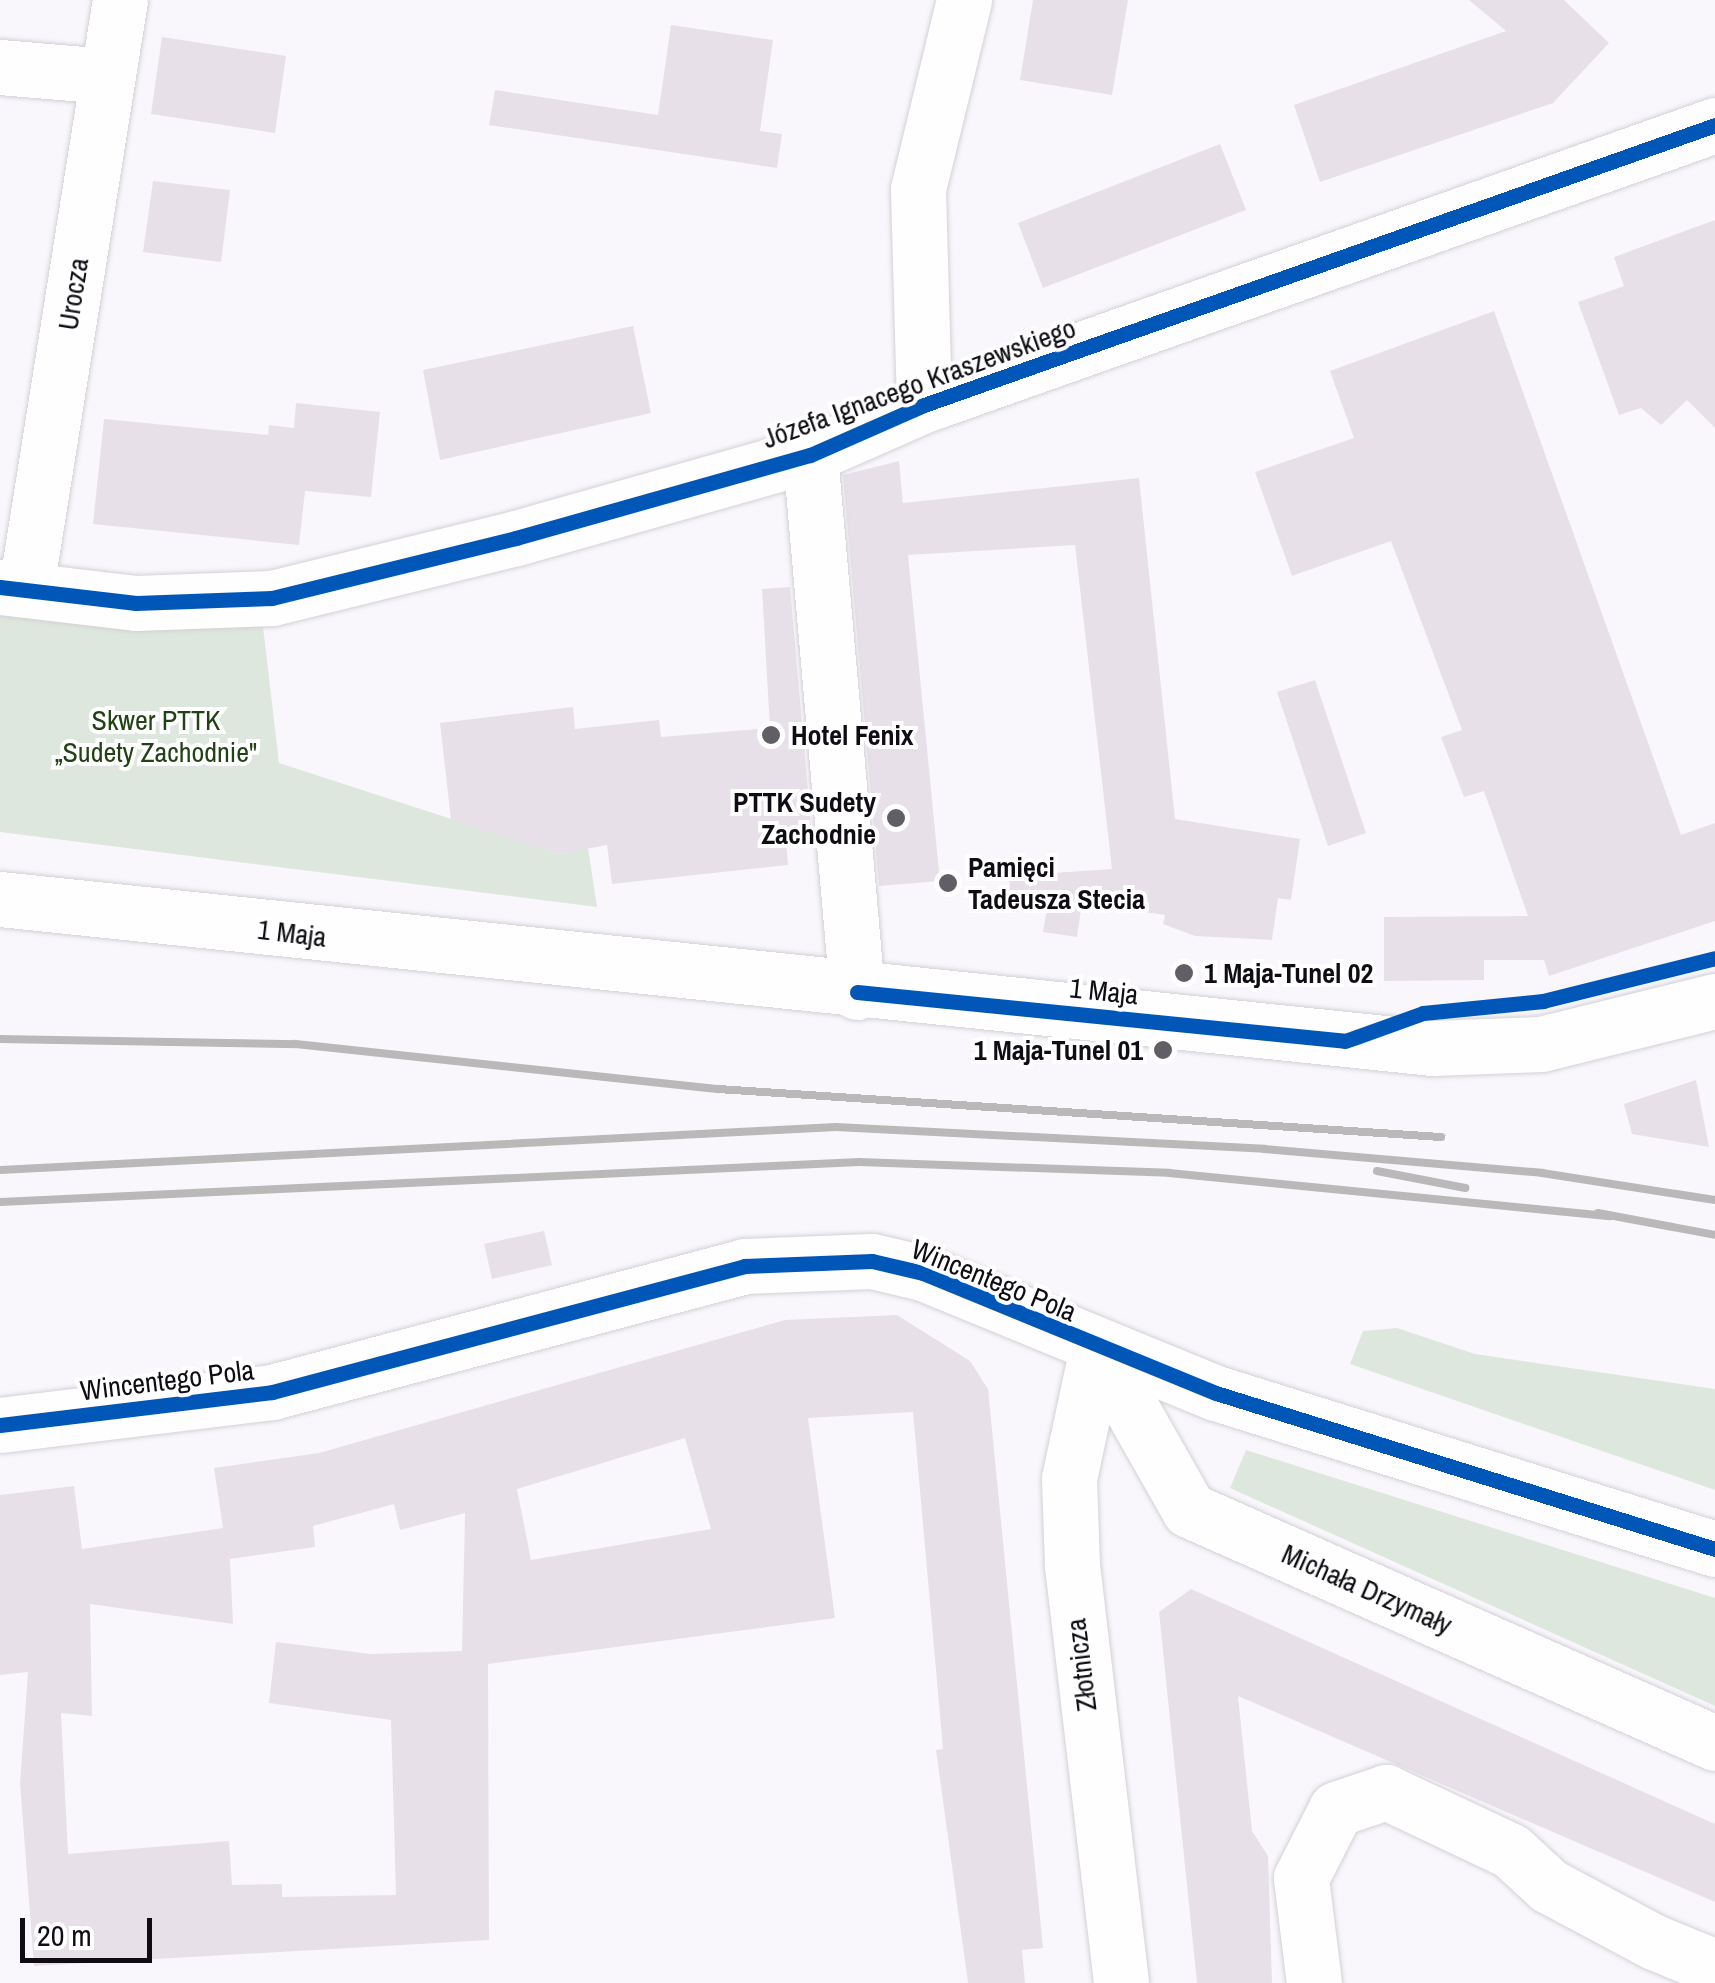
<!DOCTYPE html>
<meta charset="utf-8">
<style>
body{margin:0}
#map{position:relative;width:1715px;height:1983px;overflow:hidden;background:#f9f7fc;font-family:"Archivo Narrow",sans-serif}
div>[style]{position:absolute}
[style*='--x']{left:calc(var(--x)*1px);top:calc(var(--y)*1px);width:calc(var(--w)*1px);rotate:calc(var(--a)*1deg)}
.green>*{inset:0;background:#dee7dd}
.building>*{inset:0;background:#e8e0e9}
.roads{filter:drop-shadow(0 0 2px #d3d1d6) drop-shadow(0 0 2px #d3d1d6)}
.minor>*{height:55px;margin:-27.5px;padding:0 27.5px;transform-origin:27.5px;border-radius:27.5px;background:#fefeff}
.rail>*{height:8px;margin:-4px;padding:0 4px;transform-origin:4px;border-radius:4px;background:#b9b9ba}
.cycleway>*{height:15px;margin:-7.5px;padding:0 7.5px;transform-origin:7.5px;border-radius:7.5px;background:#0057b8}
.dots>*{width:28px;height:28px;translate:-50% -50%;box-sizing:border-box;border:5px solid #fff;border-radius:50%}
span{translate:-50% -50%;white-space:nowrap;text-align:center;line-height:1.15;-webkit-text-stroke:8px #fff;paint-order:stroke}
.street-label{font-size:28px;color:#0f0d13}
.park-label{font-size:28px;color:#204214}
.poi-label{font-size:28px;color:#0f0d13;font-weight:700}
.left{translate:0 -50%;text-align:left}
.right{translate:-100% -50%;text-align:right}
.scale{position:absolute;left:20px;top:1918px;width:132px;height:45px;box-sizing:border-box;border:5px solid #0f0d13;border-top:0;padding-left:12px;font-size:30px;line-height:35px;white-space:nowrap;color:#0f0d13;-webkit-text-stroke:8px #fff;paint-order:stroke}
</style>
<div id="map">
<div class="green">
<div style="clip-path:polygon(0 607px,262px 618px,279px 763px,559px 854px,588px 848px,597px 907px,0 832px)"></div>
<div style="clip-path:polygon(1397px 1328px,1475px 1354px,1715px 1389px,1715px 1490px,1350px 1364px,1363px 1331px)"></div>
<div style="clip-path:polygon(1246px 1450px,1715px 1598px,1715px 1706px,1230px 1488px)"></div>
</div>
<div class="building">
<div style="clip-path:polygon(1033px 0,1128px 0,1112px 95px,1020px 80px)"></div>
<div style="clip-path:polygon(1469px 0,1564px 0,1609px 43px,1553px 103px,1320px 182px,1294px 105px,1506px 31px)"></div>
<div style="clip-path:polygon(671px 25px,773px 40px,760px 131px,782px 134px,777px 168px,489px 125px,495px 90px,658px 115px)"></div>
<div style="clip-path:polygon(162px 37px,286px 56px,275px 133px,151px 114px)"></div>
<div style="clip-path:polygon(1220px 144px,1246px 210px,1043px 288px,1018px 223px)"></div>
<div style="clip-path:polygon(153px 181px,230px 190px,221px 262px,143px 252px)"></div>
<div style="clip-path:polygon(1715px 220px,1715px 428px,1687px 400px,1661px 425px,1641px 408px,1619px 415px,1578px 302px,1624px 286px,1614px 257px)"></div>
<div style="clip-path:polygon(1494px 311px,1681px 835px,1715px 823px,1715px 921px,1549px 976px,1544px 960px,1484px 960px,1484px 980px,1384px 981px,1384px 917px,1528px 916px,1484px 791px,1464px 797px,1441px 737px,1462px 730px,1391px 541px,1292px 576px,1255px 472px,1354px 438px,1330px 371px)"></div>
<div style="clip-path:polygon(633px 326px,651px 413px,440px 460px,423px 370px)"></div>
<div style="clip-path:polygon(296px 403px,380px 412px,371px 497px,305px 491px,299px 545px,93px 524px,104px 419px,268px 435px,269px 425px,294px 428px)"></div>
<div style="clip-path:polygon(899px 461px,903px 503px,1139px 478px,1175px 819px,1300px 839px,1291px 900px,1278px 898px,1272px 940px,1195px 936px,1163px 924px,1165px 915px,1082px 903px,1077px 937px,1043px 932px,1049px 898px,1009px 892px,1010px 876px,1112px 869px,1075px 545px,908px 555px,940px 881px,879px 886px,843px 475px)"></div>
<div style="clip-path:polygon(790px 587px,811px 826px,785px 829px,788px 865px,612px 884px,607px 845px,559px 854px,451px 820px,440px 723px,573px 707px,575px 729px,659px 720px,661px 737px,770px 728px,762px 589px)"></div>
<div style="clip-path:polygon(1315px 680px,1366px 833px,1328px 846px,1277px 692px)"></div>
<div style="clip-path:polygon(1696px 1080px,1709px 1147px,1632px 1134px,1624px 1104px)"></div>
<div style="clip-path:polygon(544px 1231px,552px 1265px,492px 1279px,484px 1244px)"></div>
<div style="clip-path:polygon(evenodd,897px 1315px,970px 1361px,988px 1389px,1043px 1948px,1022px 1950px,1025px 1983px,968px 1983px,936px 1750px,943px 1749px,913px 1412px,808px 1418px,835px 1618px,488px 1664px,489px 1940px,34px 1966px,20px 1783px,28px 1672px,0 1675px,0 1495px,74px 1486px,82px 1549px,223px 1528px,214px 1468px,319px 1453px,785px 1320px,897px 1315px,685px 1438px,711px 1529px,531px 1560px,517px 1489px,685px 1438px,897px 1315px,394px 1504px,400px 1530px,465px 1513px,462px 1651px,371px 1654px,276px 1642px,269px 1703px,391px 1720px,396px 1895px,282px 1897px,282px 1884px,232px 1885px,229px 1841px,68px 1854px,61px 1713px,92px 1716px,90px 1604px,233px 1624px,230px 1559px,315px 1547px,313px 1526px,394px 1504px)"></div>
<div style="clip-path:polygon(1191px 1589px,1715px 1824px,1715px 1902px,1238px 1696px,1252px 1831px,1268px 1856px,1272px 1983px,1197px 1983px,1159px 1612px)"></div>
</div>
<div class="roads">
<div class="minor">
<div style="--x:0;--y:67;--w:108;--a:4.8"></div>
<div style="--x:924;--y:405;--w:216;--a:-91.6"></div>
<div style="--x:918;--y:189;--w:195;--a:-76.3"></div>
<div style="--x:810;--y:455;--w:539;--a:85"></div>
<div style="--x:0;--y:587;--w:137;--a:6.7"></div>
<div style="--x:136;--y:603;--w:136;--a:-2.1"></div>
<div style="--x:272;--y:598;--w:251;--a:-13.8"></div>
<div style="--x:516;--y:538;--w:305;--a:-15.8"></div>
<div style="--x:810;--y:455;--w:124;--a:-23.7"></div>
<div style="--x:924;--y:405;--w:839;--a:-19.49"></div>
<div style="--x:26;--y:588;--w:595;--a:-80.92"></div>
<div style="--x:0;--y:899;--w:1441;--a:5.94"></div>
<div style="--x:1433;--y:1048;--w:108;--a:-2.1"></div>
<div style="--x:1541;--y:1044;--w:179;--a:-13.9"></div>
<div style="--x:1097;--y:1348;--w:186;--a:60.4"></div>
<div style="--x:1189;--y:1510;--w:575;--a:23.89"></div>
<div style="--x:1097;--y:1348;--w:134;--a:102.1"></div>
<div style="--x:1069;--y:1479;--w:86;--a:88"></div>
<div style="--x:1072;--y:1565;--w:421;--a:83.3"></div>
<div style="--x:0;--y:1425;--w:274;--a:-6.9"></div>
<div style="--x:272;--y:1392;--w:489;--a:-14.9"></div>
<div style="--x:744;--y:1266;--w:128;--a:-2.2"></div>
<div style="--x:872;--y:1261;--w:52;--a:13.2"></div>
<div style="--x:923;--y:1273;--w:317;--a:22.3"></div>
<div style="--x:1216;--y:1393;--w:523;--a:17.36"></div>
<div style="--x:1314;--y:1983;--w:106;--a:-97.1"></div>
<div style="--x:1301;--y:1878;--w:77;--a:-63.1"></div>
<div style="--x:1336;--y:1809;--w:53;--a:-18.8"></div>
<div style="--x:1386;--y:1792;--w:138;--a:25.3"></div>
<div style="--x:1511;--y:1851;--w:52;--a:42.6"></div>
<div style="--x:1549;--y:1886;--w:119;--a:28.1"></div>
<div style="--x:1654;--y:1942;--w:66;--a:22.3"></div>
</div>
</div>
<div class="rail">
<div style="--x:0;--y:1039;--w:295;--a:1"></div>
<div style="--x:295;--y:1044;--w:425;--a:6.1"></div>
<div style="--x:718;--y:1089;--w:725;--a:3.8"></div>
<div style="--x:0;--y:1170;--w:837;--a:-2.94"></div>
<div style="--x:836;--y:1127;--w:429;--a:2.9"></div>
<div style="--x:1264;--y:1149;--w:279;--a:4.9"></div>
<div style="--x:1542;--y:1173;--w:175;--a:8.9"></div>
<div style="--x:1377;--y:1171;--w:90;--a:10.9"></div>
<div style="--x:0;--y:1202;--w:860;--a:-2.67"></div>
<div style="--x:859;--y:1162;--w:310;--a:2"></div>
<div style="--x:1169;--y:1173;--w:443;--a:5.6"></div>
<div style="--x:1598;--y:1213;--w:119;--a:10.6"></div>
</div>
<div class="cycleway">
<div style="--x:0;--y:587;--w:137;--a:6.7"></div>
<div style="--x:136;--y:603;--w:136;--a:-2.1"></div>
<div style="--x:272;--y:598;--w:251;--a:-13.8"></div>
<div style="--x:516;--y:538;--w:305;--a:-15.8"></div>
<div style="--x:810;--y:455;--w:124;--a:-23.7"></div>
<div style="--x:924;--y:405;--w:839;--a:-19.49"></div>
<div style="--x:857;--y:992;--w:490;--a:5.7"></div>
<div style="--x:1345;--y:1041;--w:83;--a:-19.7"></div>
<div style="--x:1423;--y:1013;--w:121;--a:-5.7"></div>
<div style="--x:1543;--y:1001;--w:177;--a:-14"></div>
<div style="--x:0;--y:1425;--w:274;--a:-6.9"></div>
<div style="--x:272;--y:1392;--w:489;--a:-14.9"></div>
<div style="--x:744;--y:1266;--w:128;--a:-2.2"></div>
<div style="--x:872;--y:1261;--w:52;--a:13.2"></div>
<div style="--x:923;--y:1273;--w:317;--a:22.3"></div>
<div style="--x:1216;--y:1393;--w:523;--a:17.36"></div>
</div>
<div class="dots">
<div style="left:771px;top:735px;background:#615f65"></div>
<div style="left:896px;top:818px;background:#615f65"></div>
<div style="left:948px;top:883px;background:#615f65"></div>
<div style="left:1184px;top:973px;background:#615f65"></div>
<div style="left:1163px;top:1050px;background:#615f65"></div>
</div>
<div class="street-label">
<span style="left:73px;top:294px;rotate:-81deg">Urocza</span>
<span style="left:919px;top:383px;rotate:-20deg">Józefa Ignacego Kraszewskiego</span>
<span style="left:292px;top:933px;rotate:7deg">1 Maja</span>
<span style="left:1104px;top:991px;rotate:6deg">1 Maja</span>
<span style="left:994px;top:1280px;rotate:22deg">Wincentego Pola</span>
<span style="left:167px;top:1380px;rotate:-7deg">Wincentego Pola</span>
<span style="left:1367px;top:1589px;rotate:24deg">Michała Drzymały</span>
<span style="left:1081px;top:1665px;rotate:-97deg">Złotnicza</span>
</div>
<div class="park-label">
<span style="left:156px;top:736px">Skwer PTTK<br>„Sudety Zachodnie"</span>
</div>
<div class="poi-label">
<span class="left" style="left:791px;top:735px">Hotel Fenix</span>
<span class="right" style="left:876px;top:818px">PTTK Sudety<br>Zachodnie</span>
<span class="left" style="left:968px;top:883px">Pamięci<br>Tadeusza Stecia</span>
<span class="left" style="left:1204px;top:973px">1 Maja-Tunel 02</span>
<span class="right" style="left:1143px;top:1050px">1 Maja-Tunel 01</span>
</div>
<div class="scale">20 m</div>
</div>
